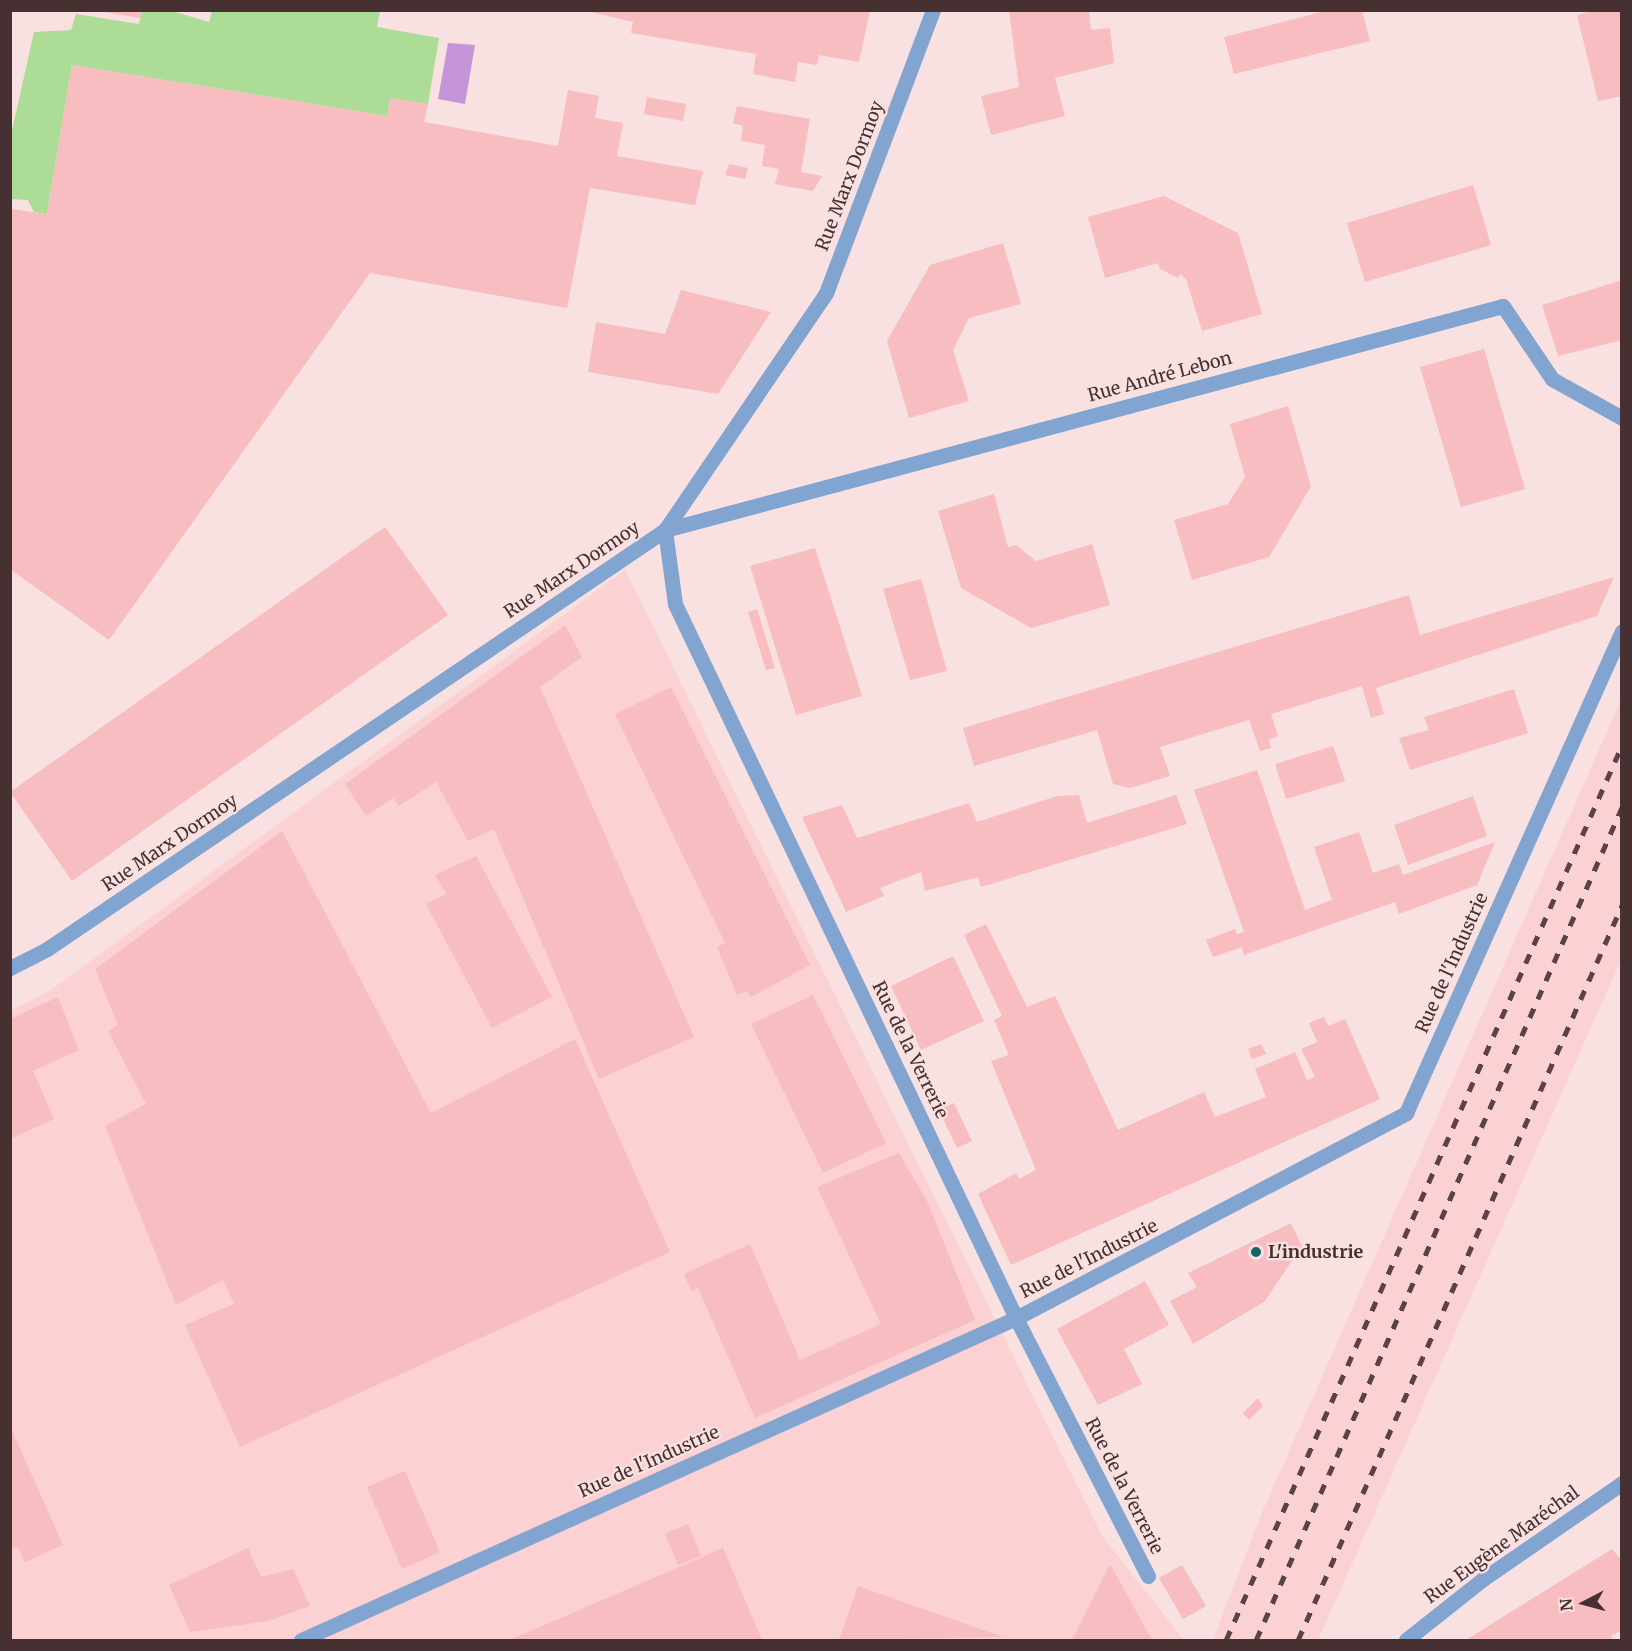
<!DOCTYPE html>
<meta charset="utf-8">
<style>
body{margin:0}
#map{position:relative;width:1632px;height:1651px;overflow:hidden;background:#f9e0e1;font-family:Merriweather,serif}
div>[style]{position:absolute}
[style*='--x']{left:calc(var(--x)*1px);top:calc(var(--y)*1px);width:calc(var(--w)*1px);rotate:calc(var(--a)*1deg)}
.built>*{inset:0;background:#fbd1d3}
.green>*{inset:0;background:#addc97}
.water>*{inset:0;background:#c594d9}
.building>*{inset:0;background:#f7bdc0}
.street>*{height:15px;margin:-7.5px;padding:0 7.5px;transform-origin:7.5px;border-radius:7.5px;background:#82a4d1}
.rail>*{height:4.5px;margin-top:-2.25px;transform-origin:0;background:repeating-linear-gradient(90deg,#5b4344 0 10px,transparent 0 20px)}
.dots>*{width:16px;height:16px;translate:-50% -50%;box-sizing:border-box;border:3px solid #f9e0e1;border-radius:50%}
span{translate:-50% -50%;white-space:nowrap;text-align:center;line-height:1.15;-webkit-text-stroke:4.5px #f9e0e1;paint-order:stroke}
.street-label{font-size:18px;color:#473031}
.poi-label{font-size:18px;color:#473031;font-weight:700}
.left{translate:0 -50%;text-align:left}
.frame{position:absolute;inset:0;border:12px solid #473031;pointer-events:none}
.north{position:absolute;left:1554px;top:1573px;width:60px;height:60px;-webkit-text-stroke:4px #f9e0e1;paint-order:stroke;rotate:264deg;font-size:16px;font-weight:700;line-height:24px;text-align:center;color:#473031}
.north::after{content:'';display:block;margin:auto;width:21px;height:27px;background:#473031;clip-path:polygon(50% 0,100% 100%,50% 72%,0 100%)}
</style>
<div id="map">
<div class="built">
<div style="clip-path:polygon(625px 570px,1102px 1536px,1184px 1640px,11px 1640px,11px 1011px,51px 990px)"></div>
<div style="clip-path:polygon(1621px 700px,1621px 960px,1318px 1640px,1213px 1640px,1261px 1515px)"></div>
</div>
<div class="green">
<div style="clip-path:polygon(141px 11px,172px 11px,209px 22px,212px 11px,380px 11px,377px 27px,439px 38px,428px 104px,391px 98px,387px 116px,72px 65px,47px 214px,34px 212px,28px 200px,11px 199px,11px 135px,34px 32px,71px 30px,76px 14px,139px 24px)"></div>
</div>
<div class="water">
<div style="clip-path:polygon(448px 43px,475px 45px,465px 104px,438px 99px)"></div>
</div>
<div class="building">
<div style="clip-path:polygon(92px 10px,141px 10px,140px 18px)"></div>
<div style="clip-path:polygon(583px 10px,870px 10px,859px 62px,819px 55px,817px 65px,798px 62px,795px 82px,753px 74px,756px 54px,631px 33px,633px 22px)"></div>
<div style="clip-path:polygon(1009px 10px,1089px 10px,1091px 30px,1110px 28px,1114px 63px,1055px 78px,1065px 116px,991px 135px,981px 96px,1019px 87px)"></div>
<div style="clip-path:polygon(1329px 10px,1362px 10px,1370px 41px,1234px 74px,1224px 37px)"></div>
<div style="clip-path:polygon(1595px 10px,1622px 10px,1622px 96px,1598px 101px,1577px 15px)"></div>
<div style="clip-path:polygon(72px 65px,387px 116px,391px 98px,428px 104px,424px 122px,558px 146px,568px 90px,599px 96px,595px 118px,623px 123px,617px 156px,703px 171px,695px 205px,590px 188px,567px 308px,370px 273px,109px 640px,10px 569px,10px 209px,47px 214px)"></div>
<div style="clip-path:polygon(647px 97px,686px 104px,683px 121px,644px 114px)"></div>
<div style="clip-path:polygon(737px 106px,810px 119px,801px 172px,822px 176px,813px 191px,775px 184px,779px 169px,762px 166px,765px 145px,741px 141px,743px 126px,733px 123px)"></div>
<div style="clip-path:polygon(729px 164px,748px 168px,745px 179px,725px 175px)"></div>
<div style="clip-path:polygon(1473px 185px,1491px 245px,1365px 282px,1347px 223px)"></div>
<div style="clip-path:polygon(1164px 196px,1238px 233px,1262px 314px,1202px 331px,1186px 279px,1180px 274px,1178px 278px,1160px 269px,1158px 263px,1105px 278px,1088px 217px)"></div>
<div style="clip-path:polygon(1003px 243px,1021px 304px,969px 318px,953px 350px,969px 401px,909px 418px,887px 341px,930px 265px)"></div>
<div style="clip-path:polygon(1622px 280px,1622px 340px,1558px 356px,1542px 305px)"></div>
<div style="clip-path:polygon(681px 290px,771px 312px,718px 394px,588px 372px,596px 322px,665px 334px)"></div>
<div style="clip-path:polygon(1484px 349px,1525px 489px,1461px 507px,1420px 367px)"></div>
<div style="clip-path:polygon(1288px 406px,1311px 486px,1269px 557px,1192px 580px,1174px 520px,1228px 504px,1245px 477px,1230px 424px)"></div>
<div style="clip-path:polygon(994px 494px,1008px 547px,1016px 545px,1036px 561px,1092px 544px,1110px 605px,1031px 628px,961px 588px,938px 511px)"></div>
<div style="clip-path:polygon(385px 527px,448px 615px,72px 881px,10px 792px)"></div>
<div style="clip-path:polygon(815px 548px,862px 696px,796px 715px,750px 566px)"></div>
<div style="clip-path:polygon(1614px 577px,1597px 616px,1376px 688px,1384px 714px,1371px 718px,1362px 686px,1271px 714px,1278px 736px,1269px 740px,1271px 748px,1260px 751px,1249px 720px,1160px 747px,1170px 776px,1130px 788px,1113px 784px,1097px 730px,974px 766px,963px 728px,1409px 595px,1420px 635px)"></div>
<div style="clip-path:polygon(921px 579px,947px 671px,910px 680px,883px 589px)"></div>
<div style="clip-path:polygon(757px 609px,775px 668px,766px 670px,748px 612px)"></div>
<div style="clip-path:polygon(565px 625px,582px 657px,540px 687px,694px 1037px,599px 1079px,494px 829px,468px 841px,436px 782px,399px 806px,393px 798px,366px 816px,345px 784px)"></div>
<div style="clip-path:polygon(671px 687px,810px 965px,751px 997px,747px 991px,737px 995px,717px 947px,725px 943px,615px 714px)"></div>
<div style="clip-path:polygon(1514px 689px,1528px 733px,1410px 770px,1399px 738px,1429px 730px,1424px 717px)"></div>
<div style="clip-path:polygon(1333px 746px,1345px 781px,1286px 799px,1275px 764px)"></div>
<div style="clip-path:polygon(1257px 770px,1305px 910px,1332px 900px,1314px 847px,1359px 832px,1373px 873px,1399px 864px,1403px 875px,1495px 842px,1477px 885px,1399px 914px,1395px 902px,1244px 955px,1242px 947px,1213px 957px,1206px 940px,1235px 929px,1237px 934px,1244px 932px,1194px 790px)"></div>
<div style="clip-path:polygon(1079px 795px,1087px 823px,1176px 795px,1187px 824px,981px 887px,978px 877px,925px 891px,921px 872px,880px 888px,884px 896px,846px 912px,802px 817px,842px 805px,857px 838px,969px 803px,977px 822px,1057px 796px)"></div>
<div style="clip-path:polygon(1473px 796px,1487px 836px,1408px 865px,1394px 825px)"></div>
<div style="clip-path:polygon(282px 831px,431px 1113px,575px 1039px,670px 1252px,240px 1447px,185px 1325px,234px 1304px,223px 1280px,176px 1305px,105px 1126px,146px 1104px,108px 1031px,118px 1025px,95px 969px)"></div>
<div style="clip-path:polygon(476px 856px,552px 997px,492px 1028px,426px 904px,447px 894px,435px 875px)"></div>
<div style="clip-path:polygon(986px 924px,1027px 1007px,1055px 996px,1118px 1130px,1204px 1092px,1215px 1117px,1266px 1097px,1255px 1069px,1295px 1052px,1307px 1080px,1315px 1077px,1301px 1049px,1317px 1042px,1309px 1023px,1324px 1017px,1328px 1026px,1345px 1019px,1380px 1099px,1011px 1265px,978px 1194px,1016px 1173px,1019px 1179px,1036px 1170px,991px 1061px,1009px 1055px,994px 1020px,1002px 1016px,964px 935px)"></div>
<div style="clip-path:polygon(953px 956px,984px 1021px,921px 1050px,891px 986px)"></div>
<div style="clip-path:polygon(813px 995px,886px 1143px,823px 1173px,751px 1024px)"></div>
<div style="clip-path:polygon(58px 997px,79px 1050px,33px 1071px,54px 1119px,10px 1139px,10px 1019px)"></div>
<div style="clip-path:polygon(1261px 1044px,1266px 1054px,1252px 1059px,1248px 1049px)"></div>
<div style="clip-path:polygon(954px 1103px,972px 1141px,957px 1148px,939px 1110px)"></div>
<div style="clip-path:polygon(899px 1153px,927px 1201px,975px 1320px,755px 1418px,698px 1288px,691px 1291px,684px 1274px,750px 1244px,800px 1360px,881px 1324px,817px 1187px)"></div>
<div style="clip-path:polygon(1291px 1223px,1302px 1246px,1264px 1302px,1193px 1344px,1170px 1301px,1197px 1287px,1188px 1273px)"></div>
<div style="clip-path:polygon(1145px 1281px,1169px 1325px,1124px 1349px,1142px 1384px,1098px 1405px,1057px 1329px)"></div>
<div style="clip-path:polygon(1258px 1398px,1263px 1406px,1249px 1420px,1243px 1413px)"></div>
<div style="clip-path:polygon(10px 1426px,63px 1545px,25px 1562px,18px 1547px,10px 1550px)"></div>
<div style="clip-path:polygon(405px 1471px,440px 1552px,402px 1569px,367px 1487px)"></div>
<div style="clip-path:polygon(688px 1524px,701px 1556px,678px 1565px,665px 1534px)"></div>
<div style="clip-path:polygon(248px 1548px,261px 1577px,293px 1569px,310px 1606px,268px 1621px,190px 1632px,169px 1585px)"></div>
<div style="clip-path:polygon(723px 1548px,762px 1640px,512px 1639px)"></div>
<div style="clip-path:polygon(1612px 1549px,1622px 1561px,1622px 1630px,1611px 1636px,1613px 1640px,1466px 1640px)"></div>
<div style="clip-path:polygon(1110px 1564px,1152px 1640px,1072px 1640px)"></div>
<div style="clip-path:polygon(1182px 1565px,1206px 1606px,1183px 1619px,1159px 1578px)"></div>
<div style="clip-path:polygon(858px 1586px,1003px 1637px,839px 1640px)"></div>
</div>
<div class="street">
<div style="--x:10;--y:968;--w:42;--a:-27.2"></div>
<div style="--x:47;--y:949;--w:747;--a:-34.14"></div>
<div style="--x:665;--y:530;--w:287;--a:-55.8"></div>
<div style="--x:826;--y:293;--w:303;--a:-69.3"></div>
<div style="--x:1148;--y:1576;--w:290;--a:-117.1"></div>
<div style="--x:1016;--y:1318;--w:791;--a:-115.53"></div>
<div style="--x:675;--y:604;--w:75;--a:-97.7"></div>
<div style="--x:665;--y:530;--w:867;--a:-14.97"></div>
<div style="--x:1503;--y:306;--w:88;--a:56.1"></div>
<div style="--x:1552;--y:379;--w:80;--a:29.1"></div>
<div style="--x:301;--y:1640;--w:784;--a:-24.24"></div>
<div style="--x:1016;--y:1318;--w:441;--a:-27.7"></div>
<div style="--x:1406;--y:1113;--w:528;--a:-65.86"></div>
<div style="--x:1406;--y:1640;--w:98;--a:-38.4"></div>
<div style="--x:1483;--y:1579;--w:169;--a:-34.6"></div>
</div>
<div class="rail">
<div style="--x:1226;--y:1640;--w:979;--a:-66.13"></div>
<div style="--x:1256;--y:1640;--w:910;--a:-66.28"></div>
<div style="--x:1298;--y:1640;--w:803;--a:-66.21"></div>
</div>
<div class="dots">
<div style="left:1256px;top:1252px;background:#166566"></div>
</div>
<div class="street-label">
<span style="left:850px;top:176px;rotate:-69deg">Rue Marx Dormoy</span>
<span style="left:1160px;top:377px;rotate:-15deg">Rue André Lebon</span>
<span style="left:572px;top:570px;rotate:-34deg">Rue Marx Dormoy</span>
<span style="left:170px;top:843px;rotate:-34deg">Rue Marx Dormoy</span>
<span style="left:1452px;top:963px;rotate:-66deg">Rue de l'Industrie</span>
<span style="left:910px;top:1050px;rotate:64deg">Rue de la Verrerie</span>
<span style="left:1089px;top:1259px;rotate:-27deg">Rue de l'Industrie</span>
<span style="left:649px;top:1462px;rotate:-24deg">Rue de l'Industrie</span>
<span style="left:1124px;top:1486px;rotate:63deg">Rue de la Verrerie</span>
<span style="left:1502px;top:1545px;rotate:-36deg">Rue Eugène Maréchal</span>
</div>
<div class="poi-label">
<span class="left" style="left:1268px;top:1252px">L'industrie</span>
</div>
<div class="frame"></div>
<div class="north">N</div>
</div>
